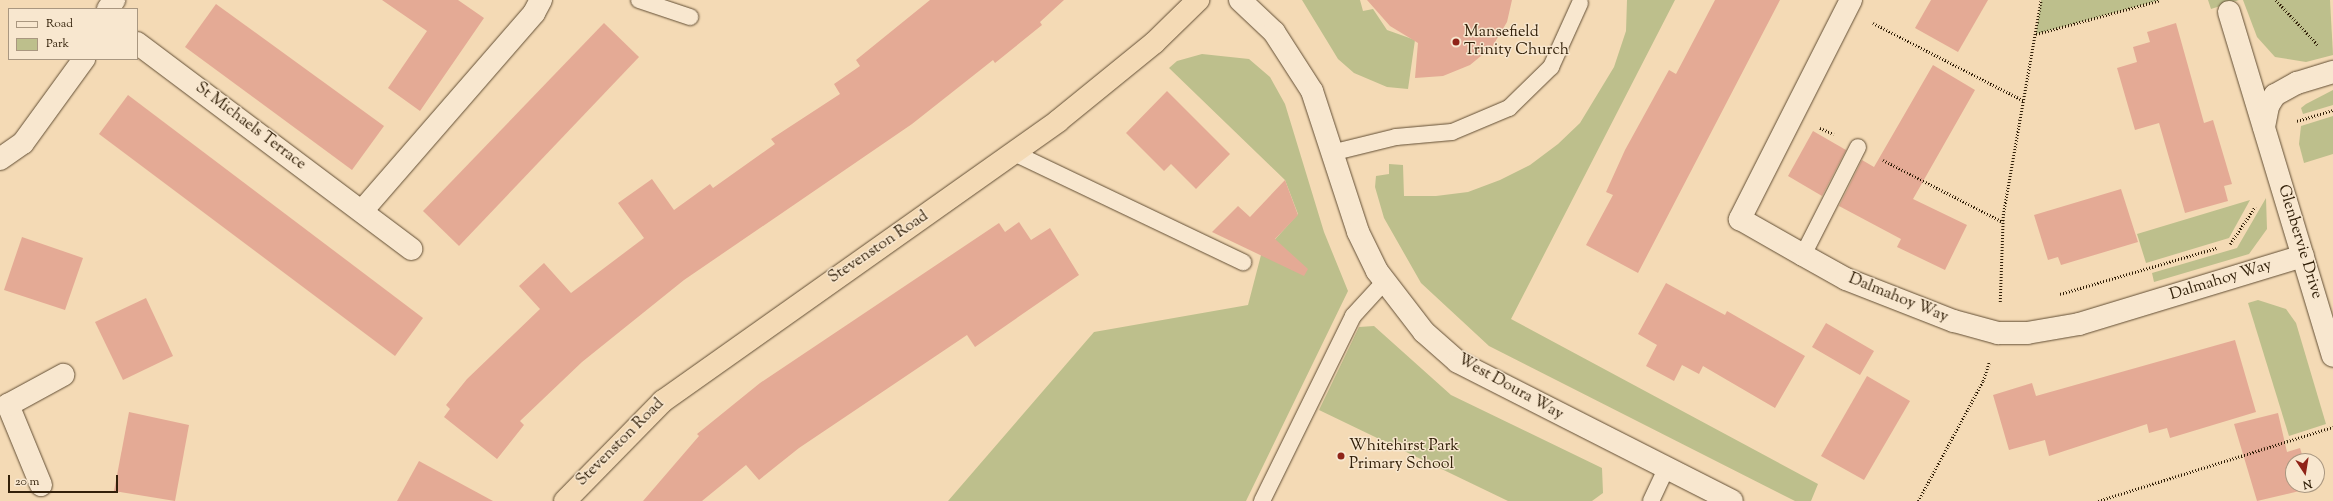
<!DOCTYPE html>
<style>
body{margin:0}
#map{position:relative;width:2333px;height:501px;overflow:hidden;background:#f4dab5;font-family:"Sorts Mill Goudy",serif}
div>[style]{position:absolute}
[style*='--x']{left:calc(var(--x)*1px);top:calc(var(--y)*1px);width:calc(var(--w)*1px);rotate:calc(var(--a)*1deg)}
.green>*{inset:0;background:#bdbf8c}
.building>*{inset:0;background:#e4aa95}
.path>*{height:2.5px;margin-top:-1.25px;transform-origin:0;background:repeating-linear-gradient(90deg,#322009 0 1px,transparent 0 3px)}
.roads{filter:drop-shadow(0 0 1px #624e34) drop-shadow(0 0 1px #624e34)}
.lane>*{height:16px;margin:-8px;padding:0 8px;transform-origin:8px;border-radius:8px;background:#f8e7cf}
.street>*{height:22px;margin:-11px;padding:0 11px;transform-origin:11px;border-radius:11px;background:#f8e7cf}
.highway>*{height:22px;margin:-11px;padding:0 11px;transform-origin:11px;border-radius:11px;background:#f4dab5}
.dots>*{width:11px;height:11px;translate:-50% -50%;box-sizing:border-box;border:2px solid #f8e7cf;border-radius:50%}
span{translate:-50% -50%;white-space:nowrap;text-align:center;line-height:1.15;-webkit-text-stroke:3px #f8e7cf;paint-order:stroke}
.poi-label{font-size:16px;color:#322009}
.left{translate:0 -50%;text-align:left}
.street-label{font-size:16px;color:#322009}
.legend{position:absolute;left:8px;top:8px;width:130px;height:52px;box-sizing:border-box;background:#f8e7cf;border:1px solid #a99780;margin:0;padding:5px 7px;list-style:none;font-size:12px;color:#322009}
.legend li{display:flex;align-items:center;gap:8px;height:20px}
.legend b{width:20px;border:1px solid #a99780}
.north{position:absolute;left:2285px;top:453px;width:40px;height:40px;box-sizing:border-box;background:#f8e7cf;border:1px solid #a99780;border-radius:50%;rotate:168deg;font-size:11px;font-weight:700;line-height:16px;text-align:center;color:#322009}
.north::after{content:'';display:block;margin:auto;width:14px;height:18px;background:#8f2418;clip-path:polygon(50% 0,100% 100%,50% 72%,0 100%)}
.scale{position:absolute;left:8px;top:475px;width:110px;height:18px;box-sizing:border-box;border:2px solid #322009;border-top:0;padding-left:5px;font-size:12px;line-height:14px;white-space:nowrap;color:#322009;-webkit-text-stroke:3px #f8e7cf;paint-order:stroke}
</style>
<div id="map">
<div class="green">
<div style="clip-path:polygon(1302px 0,1360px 0,1363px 11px,1373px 9px,1387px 30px,1415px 40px,1408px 89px,1387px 87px,1354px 73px,1338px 59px)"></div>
<div style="clip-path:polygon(1627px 0,1675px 0,1511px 319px,1818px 484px,1811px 501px,1795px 501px,1489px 346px,1421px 283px,1384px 218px,1375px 187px,1376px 176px,1389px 174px,1389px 164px,1403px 165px,1404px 196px,1436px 196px,1468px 192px,1500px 180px,1530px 165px,1558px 144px,1580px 123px,1614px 67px,1626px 31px)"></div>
<div style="clip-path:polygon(2041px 0,2160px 0,2036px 34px)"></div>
<div style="clip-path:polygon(2208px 0,2239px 0,2211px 9px)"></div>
<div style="clip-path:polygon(2243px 0,2330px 0,2333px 55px,2306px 62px,2275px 57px,2257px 37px)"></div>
<div style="clip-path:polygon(1202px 54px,1249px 59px,1270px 77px,1285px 104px,1324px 232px,1348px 291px,1246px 501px,948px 501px,1094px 332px,1248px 305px,1261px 255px,1298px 214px,1285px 180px,1169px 68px,1177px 61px)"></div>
<div style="clip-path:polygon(2333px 90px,2333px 105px,2303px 114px,2301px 108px,2306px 104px)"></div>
<div style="clip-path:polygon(2333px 116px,2333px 154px,2304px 163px,2299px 144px,2301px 126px)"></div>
<div style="clip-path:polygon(2266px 198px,2267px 229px,2249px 254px,2154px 282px,2152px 273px,2237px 248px)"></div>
<div style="clip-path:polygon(2250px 200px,2229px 238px,2146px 263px,2137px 234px)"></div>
<div style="clip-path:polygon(2258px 300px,2286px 309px,2296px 323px,2326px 424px,2289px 436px,2248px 303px)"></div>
<div style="clip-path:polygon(1374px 326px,1451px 395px,1602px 468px,1603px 493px,1592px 501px,1508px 501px,1319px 410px,1359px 327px)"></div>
</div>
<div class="building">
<div style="clip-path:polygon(382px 0,458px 0,484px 18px,420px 111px,388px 88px,427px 31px)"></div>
<div style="clip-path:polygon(930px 0,1064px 0,1040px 22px,1042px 25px,995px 63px,993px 60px,912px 124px,684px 280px,582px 362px,520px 421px,524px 425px,497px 459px,444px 417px,450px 409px,446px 405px,467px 379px,540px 309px,519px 286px,544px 263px,571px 293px,644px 238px,618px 203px,652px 179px,674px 210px,710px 184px,713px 188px,775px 144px,771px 139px,840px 94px,834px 84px,860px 66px,856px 60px)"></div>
<div style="clip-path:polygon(1367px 0,1512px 0,1507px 22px,1492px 47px,1470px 65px,1443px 76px,1415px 78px,1418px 43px,1390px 26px)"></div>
<div style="clip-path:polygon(1715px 0,1780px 0,1638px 273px,1586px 245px,1613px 195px,1606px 192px,1625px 150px,1669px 70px,1676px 74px)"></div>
<div style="clip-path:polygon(1931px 0,1988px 0,1958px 52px,1915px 28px)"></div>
<div style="clip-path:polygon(216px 4px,384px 126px,352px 170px,185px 47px)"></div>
<div style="clip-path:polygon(604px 23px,639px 57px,459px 246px,423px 211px)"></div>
<div style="clip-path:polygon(2176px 23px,2204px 123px,2213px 120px,2232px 184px,2224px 186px,2228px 201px,2185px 213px,2159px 123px,2135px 130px,2117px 68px,2137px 62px,2133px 47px,2150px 42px,2147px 32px)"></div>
<div style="clip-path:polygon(1933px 65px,1975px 90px,1913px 199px,1967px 225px,1945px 270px,1897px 247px,1901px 239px,1839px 206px,1862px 160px,1874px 167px)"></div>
<div style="clip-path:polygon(1167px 91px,1230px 154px,1196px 189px,1171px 164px,1164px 171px,1126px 133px)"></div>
<div style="clip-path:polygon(128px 95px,423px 318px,395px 356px,99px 134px)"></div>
<div style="clip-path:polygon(1813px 131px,1846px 150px,1822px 196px,1788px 176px)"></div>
<div style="clip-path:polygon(1285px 180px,1298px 215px,1275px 239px,1308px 269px,1304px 276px,1212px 232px,1238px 206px,1250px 217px)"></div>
<div style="clip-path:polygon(2121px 189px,2138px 242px,2061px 265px,2058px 257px,2048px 260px,2034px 215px)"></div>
<div style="clip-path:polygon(1019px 222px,1031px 240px,1050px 228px,1079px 275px,975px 347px,967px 335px,799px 448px,759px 480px,746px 465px,702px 501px,643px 501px,699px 436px,697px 434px,760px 383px,999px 223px,1005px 232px)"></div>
<div style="clip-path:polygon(22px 237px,83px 258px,65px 310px,4px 290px)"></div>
<div style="clip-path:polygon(1666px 283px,1725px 315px,1727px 311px,1805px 356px,1775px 408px,1703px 366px,1699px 374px,1682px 365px,1674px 381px,1646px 366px,1657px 345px,1638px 334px)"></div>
<div style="clip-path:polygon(146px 298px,173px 356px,123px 380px,95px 322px)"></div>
<div style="clip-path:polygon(1826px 323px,1874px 351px,1860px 375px,1812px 347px)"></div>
<div style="clip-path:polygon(2235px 340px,2256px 412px,2170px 438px,2167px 428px,2149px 433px,2147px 424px,2049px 456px,2045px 440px,2009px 450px,1993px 395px,2032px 383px,2036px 396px)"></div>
<div style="clip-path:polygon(1867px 376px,1910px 401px,1864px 480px,1821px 456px)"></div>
<div style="clip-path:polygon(129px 412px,189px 425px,175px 501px,114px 491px)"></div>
<div style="clip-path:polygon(2278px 413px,2287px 452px,2300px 448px,2304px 461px,2293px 461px,2293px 485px,2312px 488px,2257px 501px,2234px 424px)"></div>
<div style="clip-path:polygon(419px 461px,493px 501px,397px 501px)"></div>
</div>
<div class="path">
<div style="--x:2276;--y:0;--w:62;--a:47"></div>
<div style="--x:1873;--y:23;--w:170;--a:27.3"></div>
<div style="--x:2036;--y:34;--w:129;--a:-15.3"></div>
<div style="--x:2297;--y:121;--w:38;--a:-17"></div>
<div style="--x:1820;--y:128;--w:15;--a:23"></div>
<div style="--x:1883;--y:160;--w:135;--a:27.3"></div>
<div style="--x:2230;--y:244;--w:45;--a:-56"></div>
<div style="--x:2060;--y:294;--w:163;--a:-16.4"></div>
<div style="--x:2000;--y:302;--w:87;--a:-88"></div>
<div style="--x:2003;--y:215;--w:218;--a:-80"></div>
<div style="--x:1918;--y:501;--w:136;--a:-61.6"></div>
<div style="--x:1983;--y:381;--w:20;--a:-72"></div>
<div style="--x:2098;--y:501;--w:246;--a:-17.5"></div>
</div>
<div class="roads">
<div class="lane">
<div style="--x:639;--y:0;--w:54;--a:18.4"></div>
<div style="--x:1014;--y:153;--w:254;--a:25.5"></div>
<div style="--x:1331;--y:153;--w:67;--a:-13.8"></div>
<div style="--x:1396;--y:137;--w:56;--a:-5.1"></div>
<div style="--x:1452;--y:132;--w:62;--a:-22.8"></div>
<div style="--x:1509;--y:108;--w:59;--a:-44.3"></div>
<div style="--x:1551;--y:67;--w:70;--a:-65.6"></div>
<div style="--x:1803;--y:255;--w:121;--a:-63"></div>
<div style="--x:1262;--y:501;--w:206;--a:-63.8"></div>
<div style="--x:1353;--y:316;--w:46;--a:-47.6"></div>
<div style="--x:1651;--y:501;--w:35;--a:-65"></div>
</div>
<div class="street">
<div style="--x:1240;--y:0;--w:47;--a:43.3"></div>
<div style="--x:1274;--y:32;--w:70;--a:57.2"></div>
<div style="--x:1312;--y:91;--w:148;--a:71.9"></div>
<div style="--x:1358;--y:232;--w:43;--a:64"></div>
<div style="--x:1377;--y:271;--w:77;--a:52.4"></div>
<div style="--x:1424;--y:332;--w:45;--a:41.4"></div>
<div style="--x:1458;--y:362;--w:307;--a:26.9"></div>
<div style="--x:1851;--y:0;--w:246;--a:116.9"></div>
<div style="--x:1740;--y:219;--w:73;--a:29.7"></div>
<div style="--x:1803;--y:255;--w:49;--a:29.2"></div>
<div style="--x:1846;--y:279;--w:116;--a:21.3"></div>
<div style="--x:1954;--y:321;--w:46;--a:15.3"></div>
<div style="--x:1998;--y:333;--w:29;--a:0"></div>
<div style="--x:2027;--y:333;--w:53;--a:-9.8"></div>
<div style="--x:2079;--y:324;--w:234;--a:-16.9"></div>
<div style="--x:108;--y:9;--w:11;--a:-56"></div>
<div style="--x:2229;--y:12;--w:359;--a:73.2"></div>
<div style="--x:137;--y:43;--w:343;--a:36.9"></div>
<div style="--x:2264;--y:127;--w:21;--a:-79"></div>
<div style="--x:2268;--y:106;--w:13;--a:-58"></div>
<div style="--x:2275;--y:95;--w:25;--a:-29"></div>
<div style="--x:2297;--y:83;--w:38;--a:-17"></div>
<div style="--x:0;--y:159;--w:28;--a:-35"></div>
<div style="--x:23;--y:143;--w:104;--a:-54"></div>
<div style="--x:362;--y:211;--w:262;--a:-49"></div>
<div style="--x:534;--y:13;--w:15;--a:-62"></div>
<div style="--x:41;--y:485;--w:87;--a:-112.4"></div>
<div style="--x:8;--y:405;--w:63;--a:-28.6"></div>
</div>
<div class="highway">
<div style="--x:565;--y:501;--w:140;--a:-45.6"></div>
<div style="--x:663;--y:401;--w:484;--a:-35.3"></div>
<div style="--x:1058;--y:121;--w:124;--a:-39.1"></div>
<div style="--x:1154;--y:43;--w:62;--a:-44.3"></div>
</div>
</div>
<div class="dots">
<div style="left:1456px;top:42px;background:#8f2418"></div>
<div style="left:1341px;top:456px;background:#8f2418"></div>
</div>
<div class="poi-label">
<span class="left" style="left:1464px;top:42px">Mansefield<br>Trinity Church</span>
<span class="left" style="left:1349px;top:456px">Whitehirst Park<br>Primary School</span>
</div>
<div class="street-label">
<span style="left:250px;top:127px;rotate:37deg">St Michaels Terrace</span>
<span style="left:2299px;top:242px;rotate:73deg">Glenbervie Drive</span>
<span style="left:879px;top:248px;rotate:-34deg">Stevenston Road</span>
<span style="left:2221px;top:281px;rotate:-17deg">Dalmahoy Way</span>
<span style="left:1898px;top:299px;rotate:22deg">Dalmahoy Way</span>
<span style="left:1510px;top:388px;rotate:29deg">West Doura Way</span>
<span style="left:621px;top:443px;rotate:-45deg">Stevenston Road</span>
</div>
<ul class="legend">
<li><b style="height:5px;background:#f8e7cf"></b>Road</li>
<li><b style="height:11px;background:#bdbf8c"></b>Park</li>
</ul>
<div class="north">N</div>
<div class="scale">20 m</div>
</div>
